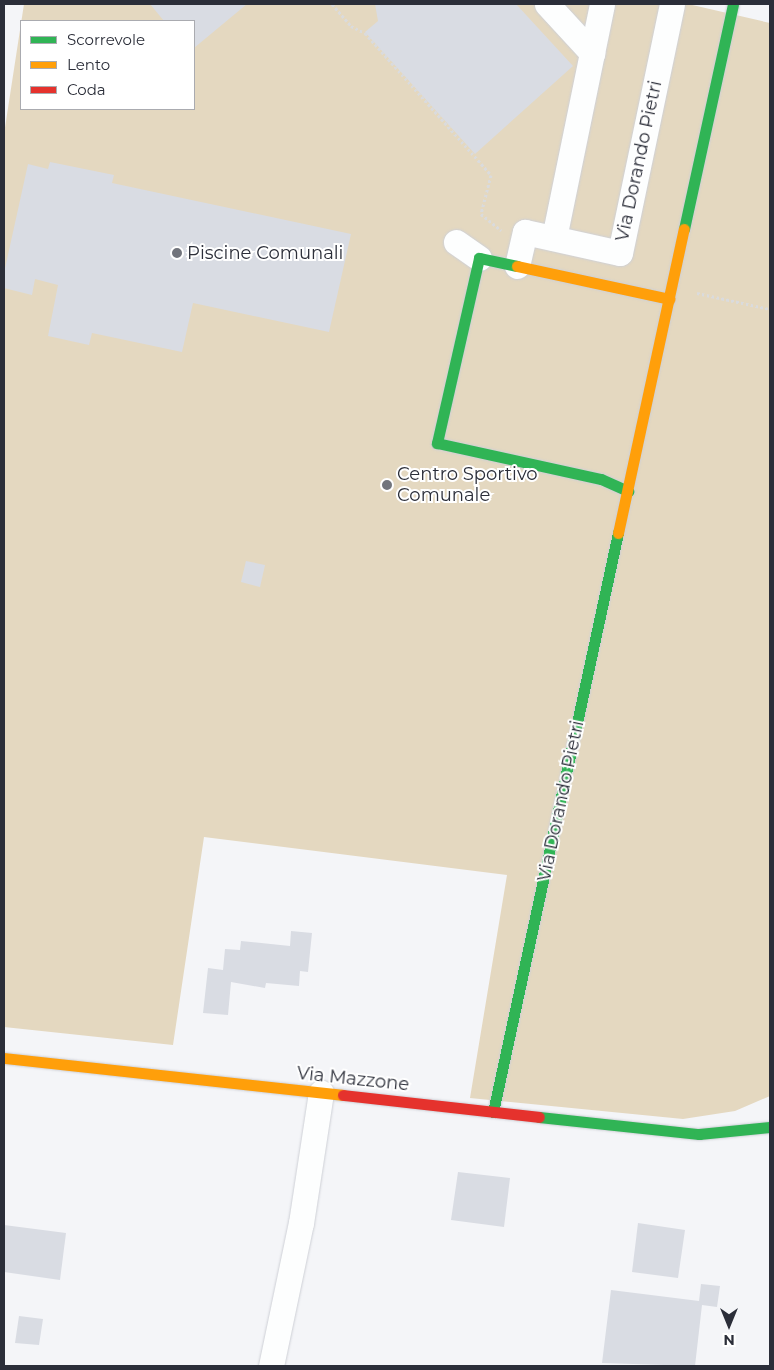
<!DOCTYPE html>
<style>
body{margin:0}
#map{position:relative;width:774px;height:1370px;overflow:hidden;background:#f4f5f8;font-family:Montserrat,sans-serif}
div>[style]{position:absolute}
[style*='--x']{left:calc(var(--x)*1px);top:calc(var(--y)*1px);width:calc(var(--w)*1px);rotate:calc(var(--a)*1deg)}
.green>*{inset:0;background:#e4d8c0}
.building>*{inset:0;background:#d9dce3}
.path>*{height:3px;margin-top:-1.5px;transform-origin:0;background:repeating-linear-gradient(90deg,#dadbdd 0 2.5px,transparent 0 5px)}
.roads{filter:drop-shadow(0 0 1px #ced0d6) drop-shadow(0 0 1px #ced0d6)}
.street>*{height:25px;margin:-12.5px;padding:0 12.5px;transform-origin:12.5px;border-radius:12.5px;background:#fdfefe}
.fast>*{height:11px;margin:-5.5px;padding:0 5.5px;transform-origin:5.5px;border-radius:5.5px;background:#30b455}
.slow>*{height:11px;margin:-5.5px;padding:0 5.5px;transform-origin:5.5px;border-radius:5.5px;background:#ff9f0a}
.jam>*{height:11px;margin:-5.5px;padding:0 5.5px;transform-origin:5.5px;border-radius:5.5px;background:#e5322d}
.dots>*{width:14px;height:14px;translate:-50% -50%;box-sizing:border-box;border:2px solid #fff;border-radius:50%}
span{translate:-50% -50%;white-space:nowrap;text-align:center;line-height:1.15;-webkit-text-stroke:4px #fff;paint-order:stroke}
.street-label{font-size:18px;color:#2b2e39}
.poi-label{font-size:18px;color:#2b2e39}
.left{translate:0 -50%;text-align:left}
.frame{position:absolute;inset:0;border:5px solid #2b2e39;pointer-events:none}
.legend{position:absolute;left:20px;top:20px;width:175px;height:90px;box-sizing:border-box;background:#fff;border:1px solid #aaabb0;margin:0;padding:6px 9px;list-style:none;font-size:15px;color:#2b2e39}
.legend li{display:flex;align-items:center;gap:10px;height:25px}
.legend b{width:25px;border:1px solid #aaabb0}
.north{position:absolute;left:704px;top:1300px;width:50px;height:50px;-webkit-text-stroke:4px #fff;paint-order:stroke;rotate:180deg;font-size:14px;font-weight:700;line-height:20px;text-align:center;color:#2b2e39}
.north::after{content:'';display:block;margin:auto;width:18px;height:22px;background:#2b2e39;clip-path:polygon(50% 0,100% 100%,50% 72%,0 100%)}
</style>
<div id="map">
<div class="green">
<div style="clip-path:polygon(evenodd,24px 4px,688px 4px,770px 23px,770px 1096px,735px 1111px,683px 1119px,470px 1098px,507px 875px,204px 837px,173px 1045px,4px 1027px,4px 134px,24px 4px,21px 21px,194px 21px,194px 109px,21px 109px,21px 21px)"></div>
</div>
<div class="building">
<div style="clip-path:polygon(150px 4px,247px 4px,194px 48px,194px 21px,164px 21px)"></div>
<div style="clip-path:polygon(375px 4px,516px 4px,573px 66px,475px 154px,365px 32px,378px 21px)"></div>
<div style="clip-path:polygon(50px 162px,114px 175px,112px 183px,351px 234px,329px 332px,193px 303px,182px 352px,92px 333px,89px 345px,48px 336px,58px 285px,35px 279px,32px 295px,4px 288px,4px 273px,28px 164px,48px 169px)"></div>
<div style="clip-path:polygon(246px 561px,265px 565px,260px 587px,241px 582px)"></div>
<div style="clip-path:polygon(291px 931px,312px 933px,308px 972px,300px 971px,299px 986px,266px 983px,265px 988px,231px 982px,228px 1015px,203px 1013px,208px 968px,223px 970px,225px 949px,240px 950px,241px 941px,290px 946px)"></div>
<div style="clip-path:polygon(458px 1172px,510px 1178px,504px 1227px,451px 1220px)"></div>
<div style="clip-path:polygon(638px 1223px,685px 1230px,678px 1278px,632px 1272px)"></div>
<div style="clip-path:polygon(4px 1225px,66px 1233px,60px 1280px,4px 1272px)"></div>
<div style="clip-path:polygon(701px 1284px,720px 1286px,717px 1307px,702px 1305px,695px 1366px,602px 1363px,611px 1290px,699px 1301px)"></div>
<div style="clip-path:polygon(19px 1316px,43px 1319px,39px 1345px,15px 1343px)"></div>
</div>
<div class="path">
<div style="--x:332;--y:4;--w:29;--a:49"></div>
<div style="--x:351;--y:26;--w:16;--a:27"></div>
<div style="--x:365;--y:33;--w:190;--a:48.4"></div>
<div style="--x:491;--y:175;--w:40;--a:104.4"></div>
<div style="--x:481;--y:214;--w:26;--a:39"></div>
<div style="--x:697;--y:293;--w:75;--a:12.4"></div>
</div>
<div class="roads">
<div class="street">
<div style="--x:547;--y:4;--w:67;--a:47.4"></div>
<div style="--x:554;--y:238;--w:239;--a:-78.4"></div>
<div style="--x:456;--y:242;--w:28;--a:35"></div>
<div style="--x:517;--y:266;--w:35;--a:-77"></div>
<div style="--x:525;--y:232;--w:97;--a:12.5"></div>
<div style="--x:620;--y:253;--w:254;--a:-78.2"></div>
<div style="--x:271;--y:1366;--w:146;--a:-78.2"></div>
<div style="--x:301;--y:1223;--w:132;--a:-81.3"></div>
</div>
<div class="fast">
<div style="--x:684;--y:229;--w:230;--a:-77.7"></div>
<div style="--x:517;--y:266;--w:39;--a:-168"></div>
<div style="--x:479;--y:258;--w:190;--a:102.8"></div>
<div style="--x:437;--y:443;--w:168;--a:12.4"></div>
<div style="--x:601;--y:479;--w:30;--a:24"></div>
<div style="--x:493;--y:1112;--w:592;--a:-77.82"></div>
<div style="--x:539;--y:1117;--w:161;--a:6.1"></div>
<div style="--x:699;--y:1134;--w:71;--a:-5.6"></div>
</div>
<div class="slow">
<div style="--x:517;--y:266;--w:156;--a:12.2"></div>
<div style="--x:618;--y:533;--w:311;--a:-77.8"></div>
<div style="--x:4;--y:1058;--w:341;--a:6.2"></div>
</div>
<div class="jam">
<div style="--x:343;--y:1095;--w:197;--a:6.4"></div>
</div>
</div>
<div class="dots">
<div style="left:177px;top:253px;background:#71747c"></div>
<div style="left:387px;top:485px;background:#71747c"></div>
</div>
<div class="street-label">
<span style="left:639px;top:161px;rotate:-78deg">Via Dorando Pietri</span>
<span style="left:561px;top:801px;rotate:-78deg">Via Dorando Pietri</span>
<span style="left:353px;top:1079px;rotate:6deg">Via Mazzone</span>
</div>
<div class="poi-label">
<span class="left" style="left:187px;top:253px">Piscine Comunali</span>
<span class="left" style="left:397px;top:485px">Centro Sportivo<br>Comunale</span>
</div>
<div class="frame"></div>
<ul class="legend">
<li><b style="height:6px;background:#30b455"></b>Scorrevole</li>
<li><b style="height:6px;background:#ff9f0a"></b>Lento</li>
<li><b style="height:6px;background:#e5322d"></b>Coda</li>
</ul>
<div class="north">N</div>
</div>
